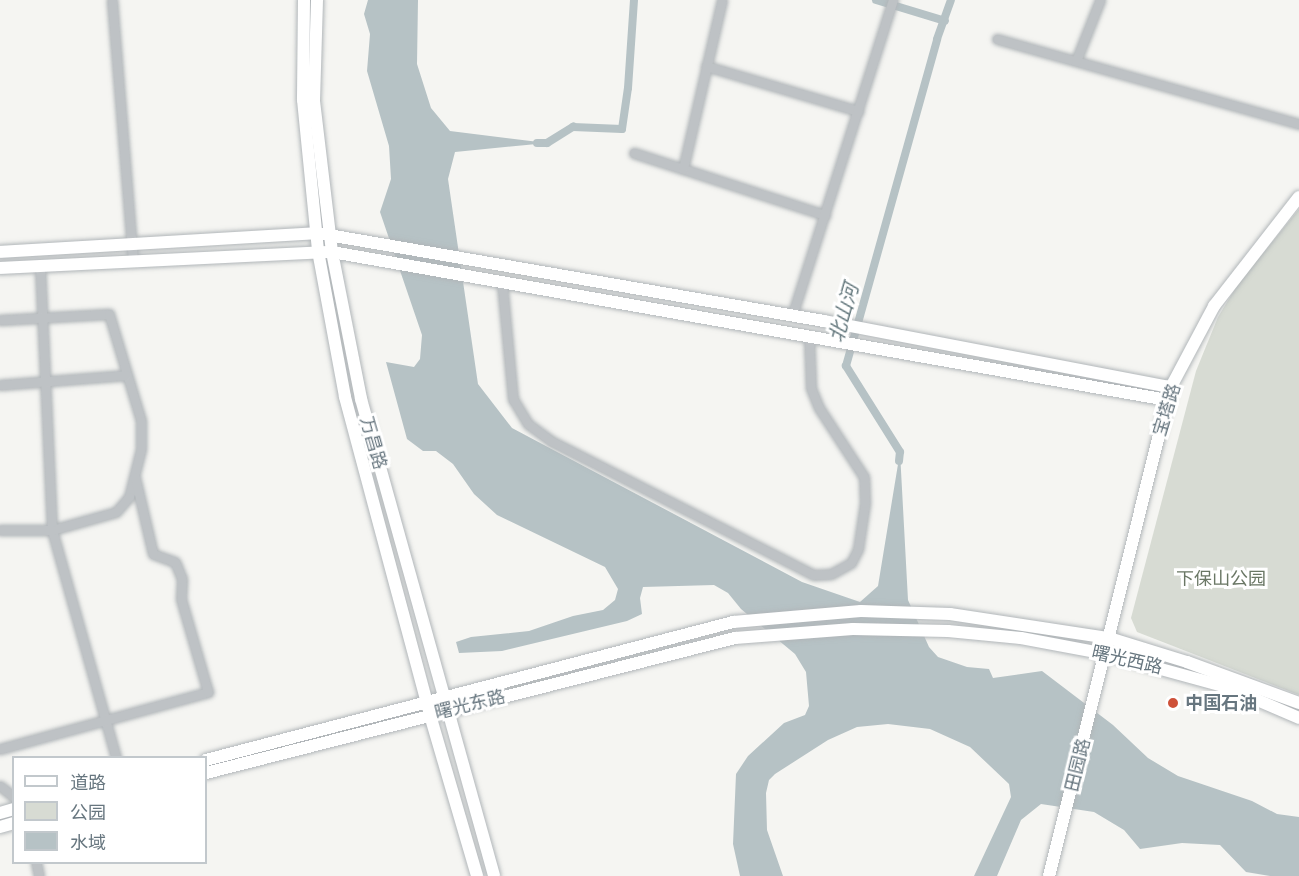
<!DOCTYPE html>
<meta charset="utf-8">
<style>
body{margin:0}
#map{position:relative;width:1299px;height:876px;overflow:hidden;background:#f5f5f2;font-family:"Space Grotesk","Noto Sans SC",sans-serif}
div>[style]{position:absolute}
[style*='--x']{left:calc(var(--x)*1px);top:calc(var(--y)*1px);width:calc(var(--w)*1px);rotate:calc(var(--a)*1deg)}
.green>*{inset:0;background:#d7dbd3}
.water>*{inset:0;background:#b6c2c5}
.canal>*{height:8px;margin:-4px;padding:0 4px;transform-origin:4px;border-radius:4px;background:#b6c2c5}
.roads{filter:drop-shadow(0 0 2px #b1b6b9) drop-shadow(0 0 2px #b1b6b9)}
.street>*{height:9px;margin:-4.5px;padding:0 4.5px;transform-origin:4.5px;border-radius:4.5px;background:#bec2c5}
.secondary>*{height:12px;margin:-6px;padding:0 6px;transform-origin:6px;border-radius:6px;background:#fff}
.dots>*{width:16px;height:16px;translate:-50% -50%;box-sizing:border-box;border:3px solid #fff;border-radius:50%}
span{translate:-50% -50%;white-space:nowrap;text-align:center;line-height:1.15;-webkit-text-stroke:6px #fff;paint-order:stroke}
.street-label{font-size:18px;color:#67767f}
.park-label{font-size:18px;color:#6a7765}
.poi-label{font-size:18px;color:#67767f;font-weight:700}
.left{translate:0 -50%;text-align:left}
.water-label{font-size:20px;color:#63777c;font-style:italic}
.legend{position:absolute;left:12px;top:756px;width:195px;height:108px;box-sizing:border-box;background:#fff;border:2px solid #c2c8cc;margin:0;padding:8px 10px;list-style:none;font-size:18px;color:#67767f}
.legend li{display:flex;align-items:center;gap:12px;height:30px}
.legend b{width:30px;border:2px solid #c2c8cc}
</style>
<div id="map">
<div class="green">
<div style="clip-path:polygon(1299px 209px,1299px 695px,1137px 632px,1131px 618px,1196px 371px,1218px 317px,1238px 284px)"></div>
</div>
<div class="water">
<div style="clip-path:polygon(368px 0,418px 0,417px 64px,431px 108px,450px 131px,547px 143px,455px 152px,448px 179px,478px 384px,512px 428px,802px 582px,860px 602px,878px 586px,900px 452px,908px 600px,929px 647px,938px 657px,967px 667px,989px 669px,993px 678px,1042px 671px,1113px 725px,1148px 758px,1178px 776px,1252px 801px,1277px 814px,1299px 817px,1299px 876px,1270px 876px,1246px 872px,1220px 845px,1182px 843px,1140px 849px,1124px 830px,1094px 812px,1041px 804px,1021px 820px,997px 876px,974px 876px,1011px 797px,1009px 784px,970px 747px,930px 729px,888px 724px,857px 727px,828px 740px,775px 774px,769px 780px,766px 793px,767px 830px,783px 876px,740px 876px,733px 844px,736px 774px,748px 756px,784px 723px,805px 715px,809px 706px,806px 672px,795px 654px,741px 609px,728px 593px,714px 585px,643px 587px,640px 598px,642px 614px,627px 621px,502px 651px,459px 653px,456px 642px,471px 637px,529px 631px,573px 616px,603px 610px,615px 600px,618px 589px,605px 567px,497px 515px,474px 494px,453px 464px,436px 451px,423px 451px,407px 439px,386px 362px,414px 367px,420px 359px,422px 335px,380px 212px,391px 179px,389px 146px,367px 71px,370px 34px,364px 14px)"></div>
</div>
<div class="canal">
<div style="--x:876;--y:0;--w:72;--a:16.9"></div>
<div style="--x:537;--y:143;--w:10;--a:0"></div>
<div style="--x:547;--y:143;--w:31;--a:-32"></div>
<div style="--x:573;--y:127;--w:49;--a:2.3"></div>
<div style="--x:622;--y:129;--w:41;--a:-81.7"></div>
<div style="--x:628;--y:88;--w:88;--a:-86.1"></div>
<div style="--x:899;--y:461;--w:9;--a:-84"></div>
<div style="--x:900;--y:452;--w:102;--a:-122.1"></div>
<div style="--x:846;--y:366;--w:339;--a:-74.4"></div>
<div style="--x:937;--y:39;--w:41;--a:-70.3"></div>
</div>
<div class="roads">
<div class="street">
<div style="--x:112;--y:0;--w:262;--a:85.4"></div>
<div style="--x:997;--y:39;--w:314;--a:15.7"></div>
<div style="--x:1076;--y:61;--w:66;--a:-68.5"></div>
<div style="--x:706;--y:66;--w:159;--a:16.5"></div>
<div style="--x:634;--y:153;--w:201;--a:18"></div>
<div style="--x:683;--y:169;--w:173;--a:-77"></div>
<div style="--x:40;--y:266;--w:264;--a:87.4"></div>
<div style="--x:52;--y:530;--w:237;--a:74.3"></div>
<div style="--x:502;--y:283;--w:117;--a:84.6"></div>
<div style="--x:513;--y:399;--w:29;--a:59"></div>
<div style="--x:528;--y:424;--w:29;--a:36"></div>
<div style="--x:551;--y:441;--w:295;--a:27"></div>
<div style="--x:814;--y:575;--w:17;--a:-3"></div>
<div style="--x:831;--y:574;--w:23;--a:-29"></div>
<div style="--x:851;--y:563;--w:16;--a:-63"></div>
<div style="--x:858;--y:549;--w:47;--a:-81.3"></div>
<div style="--x:865;--y:503;--w:26;--a:-92"></div>
<div style="--x:864;--y:477;--w:82;--a:-123.1"></div>
<div style="--x:819;--y:408;--w:22;--a:-112"></div>
<div style="--x:811;--y:388;--w:52;--a:-92.2"></div>
<div style="--x:792;--y:316;--w:332;--a:-72.3"></div>
<div style="--x:0;--y:320;--w:109;--a:-3.2"></div>
<div style="--x:109;--y:314;--w:112;--a:73.3"></div>
<div style="--x:141;--y:421;--w:28;--a:90"></div>
<div style="--x:141;--y:449;--w:49;--a:104"></div>
<div style="--x:129;--y:497;--w:20;--a:131"></div>
<div style="--x:116;--y:512;--w:66;--a:164.3"></div>
<div style="--x:52;--y:530;--w:52;--a:180"></div>
<div style="--x:0;--y:385;--w:127;--a:-4.5"></div>
<div style="--x:0;--y:749;--w:216;--a:-15.3"></div>
<div style="--x:208;--y:692;--w:97;--a:-106.2"></div>
<div style="--x:181;--y:599;--w:20;--a:-87"></div>
<div style="--x:182;--y:579;--w:18;--a:-112"></div>
<div style="--x:175;--y:562;--w:23;--a:-160"></div>
<div style="--x:153;--y:554;--w:79;--a:-103.2"></div>
<div style="--x:0;--y:786;--w:18;--a:38"></div>
<div style="--x:36;--y:862;--w:14;--a:78"></div>
</div>
<div class="secondary">
<div style="--x:304;--y:0;--w:100;--a:90.6"></div>
<div style="--x:303;--y:100;--w:152;--a:84.3"></div>
<div style="--x:318;--y:251;--w:148;--a:79.5"></div>
<div style="--x:345;--y:397;--w:329;--a:75"></div>
<div style="--x:430;--y:715;--w:168;--a:73.7"></div>
<div style="--x:317;--y:0;--w:101;--a:91.7"></div>
<div style="--x:314;--y:101;--w:152;--a:83.2"></div>
<div style="--x:332;--y:252;--w:150;--a:78.8"></div>
<div style="--x:361;--y:399;--w:495;--a:74.4"></div>
<div style="--x:0;--y:252;--w:318;--a:-3.4"></div>
<div style="--x:317;--y:233;--w:515;--a:9.85"></div>
<div style="--x:824;--y:321;--w:353;--a:10.8"></div>
<div style="--x:0;--y:268;--w:332;--a:-2.8"></div>
<div style="--x:332;--y:252;--w:848;--a:10.05"></div>
<div style="--x:206;--y:760;--w:545;--a:-14.67"></div>
<div style="--x:733;--y:622;--w:128;--a:-4.9"></div>
<div style="--x:861;--y:611;--w:89;--a:1.9"></div>
<div style="--x:950;--y:614;--w:161;--a:8.6"></div>
<div style="--x:1109;--y:638;--w:82;--a:17.1"></div>
<div style="--x:1187;--y:662;--w:119;--a:20.1"></div>
<div style="--x:206;--y:773;--w:546;--a:-14.32"></div>
<div style="--x:735;--y:638;--w:118;--a:-4.4"></div>
<div style="--x:853;--y:629;--w:95;--a:1.2"></div>
<div style="--x:948;--y:631;--w:73;--a:5.5"></div>
<div style="--x:1021;--y:638;--w:86;--a:10.7"></div>
<div style="--x:1106;--y:654;--w:125;--a:15.3"></div>
<div style="--x:1227;--y:687;--w:78;--a:23.3"></div>
<div style="--x:0;--y:813;--w:15;--a:-16"></div>
<div style="--x:0;--y:827;--w:15;--a:-16"></div>
<div style="--x:1049;--y:876;--w:504;--a:-75.99"></div>
<div style="--x:1171;--y:387;--w:92;--a:-62"></div>
<div style="--x:1214;--y:306;--w:138;--a:-52.1"></div>
</div>
</div>
<div class="dots">
<div style="left:1173px;top:703px;background:#ce5139"></div>
</div>
<div class="street-label">
<span style="left:1167px;top:410px;rotate:-73deg">宝塔路</span>
<span style="left:373px;top:443px;rotate:74deg">万昌路</span>
<span style="left:1127px;top:660px;rotate:13deg">曙光西路</span>
<span style="left:470px;top:705px;rotate:-14deg">曙光东路</span>
<span style="left:1078px;top:765px;rotate:-76deg">田园路</span>
</div>
<div class="park-label">
<span style="left:1221px;top:579px">下保山公园</span>
</div>
<div class="poi-label">
<span class="left" style="left:1185px;top:703px">中国石油</span>
</div>
<div class="water-label">
<span style="left:844px;top:313px;rotate:-74deg">北山河</span>
</div>
<ul class="legend">
<li><b style="height:8px;background:#fff"></b>道路</li>
<li><b style="height:16px;background:#d7dbd3"></b>公园</li>
<li><b style="height:16px;background:#b6c2c5"></b>水域</li>
</ul>
</div>
